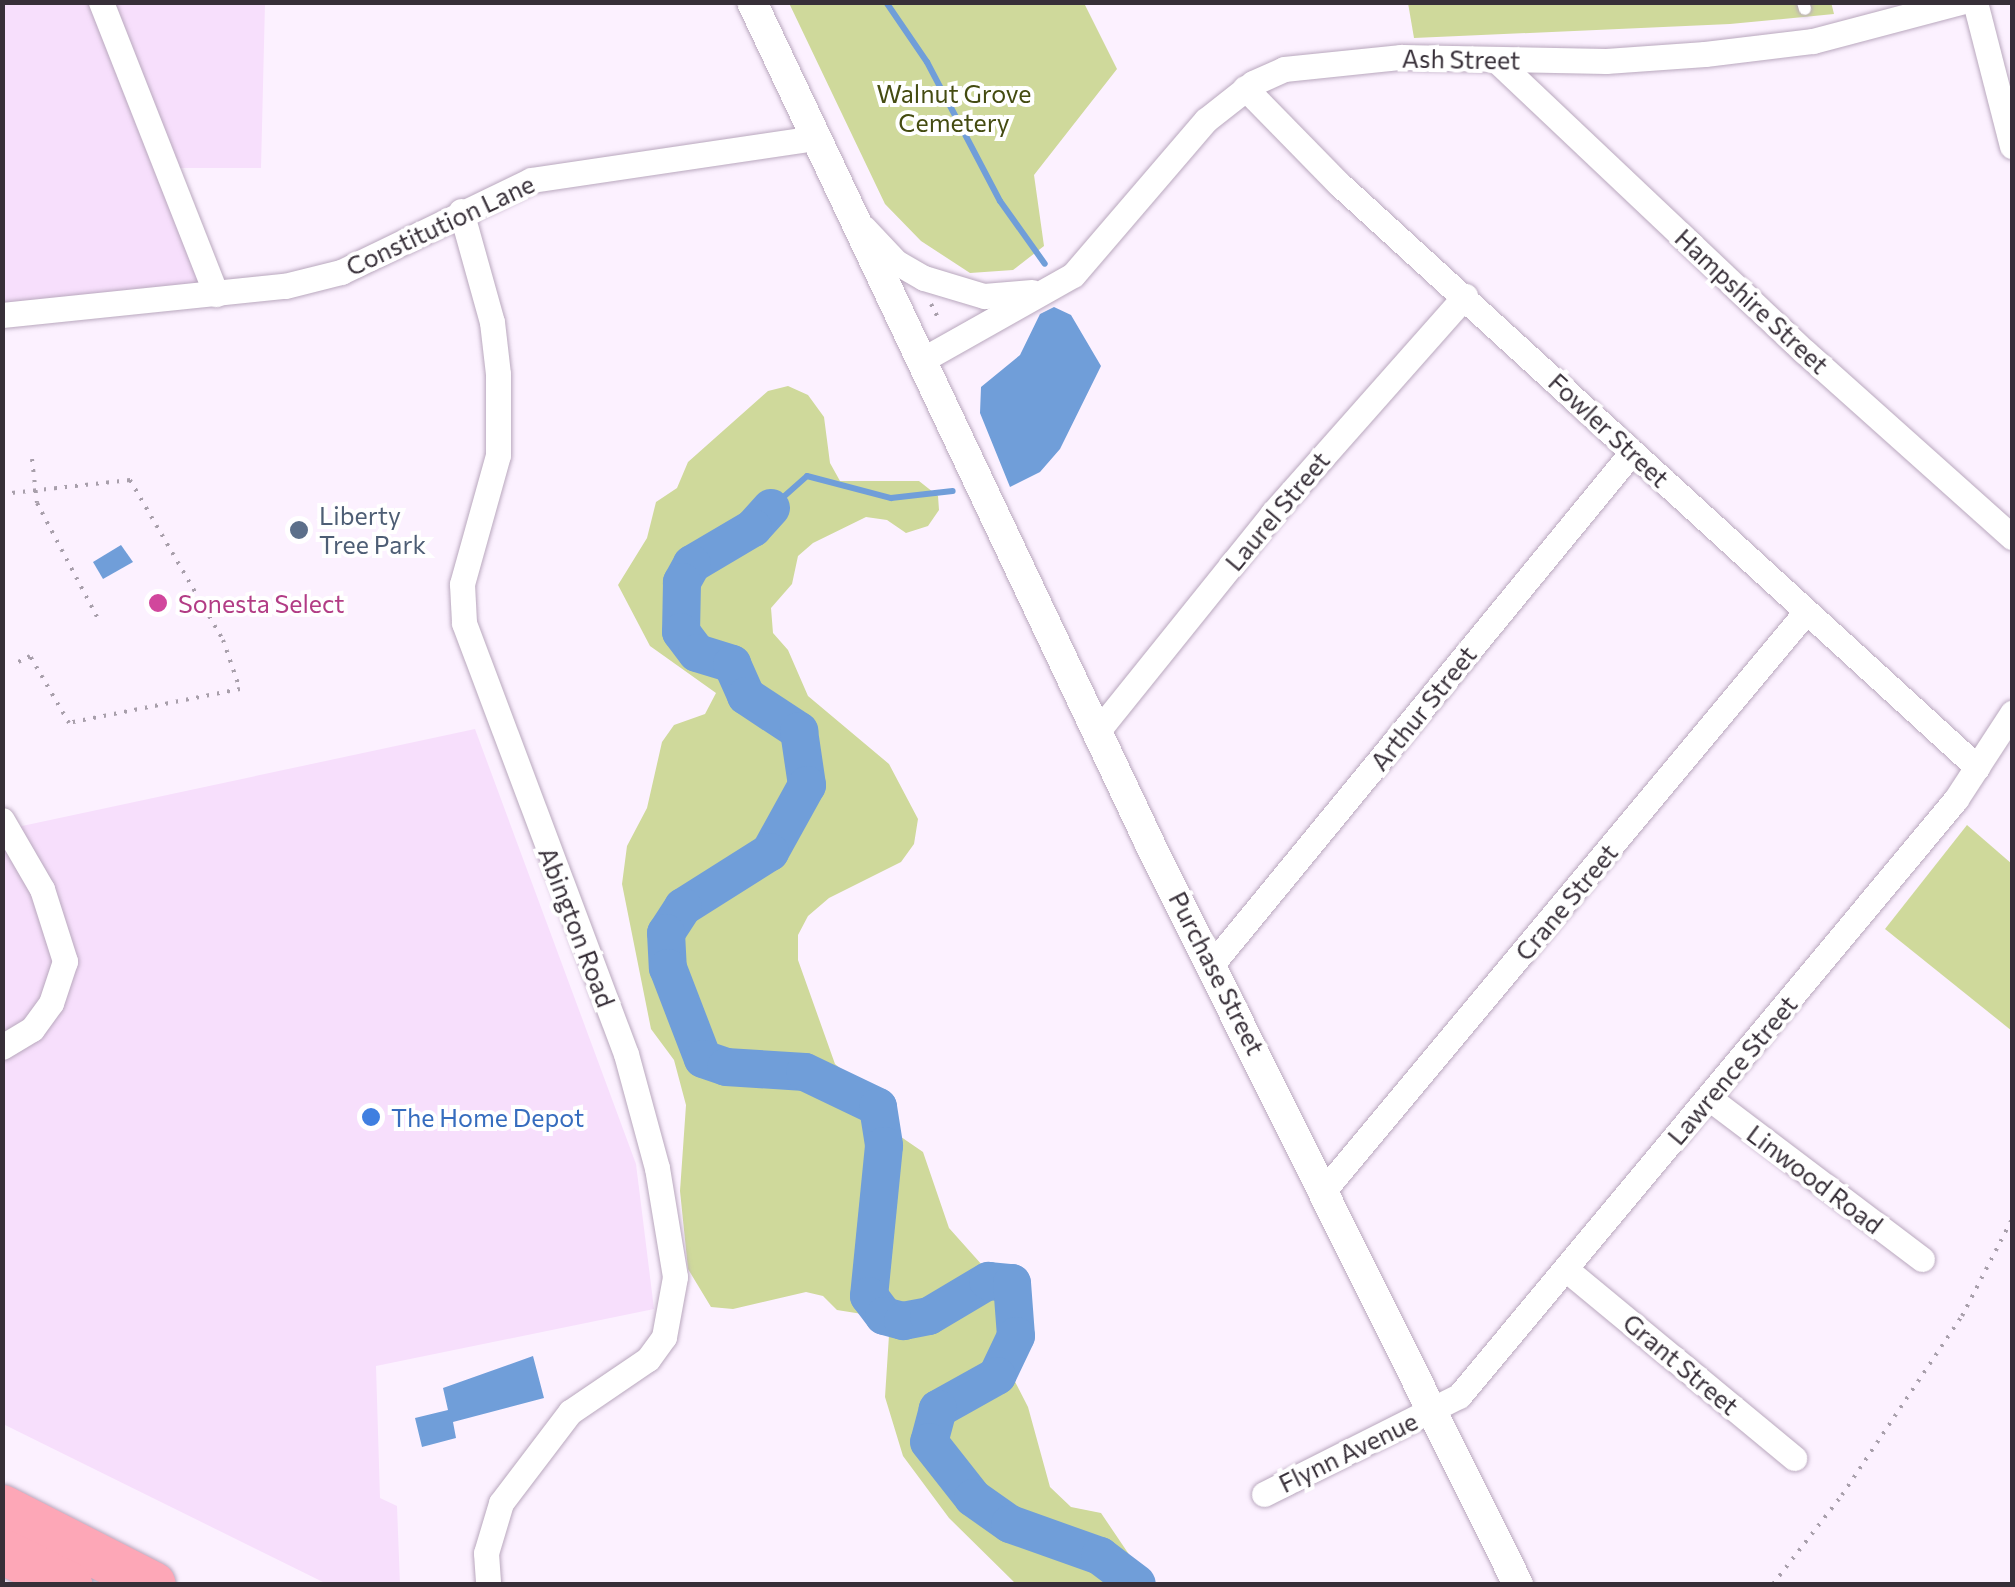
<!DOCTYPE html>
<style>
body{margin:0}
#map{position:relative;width:2015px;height:1587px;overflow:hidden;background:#fcf1ff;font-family:Commissioner,sans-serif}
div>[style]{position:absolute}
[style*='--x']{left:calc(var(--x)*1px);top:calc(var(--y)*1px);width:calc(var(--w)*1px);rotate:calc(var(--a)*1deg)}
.built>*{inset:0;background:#f7dffc}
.green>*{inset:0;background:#cfd99b}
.water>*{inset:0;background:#709ed9}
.stream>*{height:6px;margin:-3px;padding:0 3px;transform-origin:3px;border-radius:3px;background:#709ed9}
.river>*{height:38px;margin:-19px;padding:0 19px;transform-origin:19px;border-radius:19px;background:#709ed9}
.path>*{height:4px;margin-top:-2px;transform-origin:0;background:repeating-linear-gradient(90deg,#a89fab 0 2.5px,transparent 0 10.5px)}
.roads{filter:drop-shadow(0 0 2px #b9a8be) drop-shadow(0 0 2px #b9a8be)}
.service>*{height:12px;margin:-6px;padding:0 6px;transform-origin:6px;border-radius:6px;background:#fff}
.minor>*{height:25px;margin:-12.5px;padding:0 12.5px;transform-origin:12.5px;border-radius:12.5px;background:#fff}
.tertiary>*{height:30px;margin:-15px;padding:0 15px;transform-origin:15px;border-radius:15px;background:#fff}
.motorway>*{height:45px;margin:-22.5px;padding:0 22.5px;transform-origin:22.5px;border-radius:22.5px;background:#fda7b7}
.dots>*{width:28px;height:28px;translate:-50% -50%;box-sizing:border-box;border:5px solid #fff;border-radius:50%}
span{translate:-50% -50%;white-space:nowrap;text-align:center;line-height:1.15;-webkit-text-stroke:8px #fff;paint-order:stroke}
.street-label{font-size:25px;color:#372f38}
.park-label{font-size:25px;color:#444b11}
.service-label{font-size:25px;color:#4e5e75}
.left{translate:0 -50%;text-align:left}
.hotel-label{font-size:25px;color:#b23c85}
.shop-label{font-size:25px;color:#366cbe}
.frame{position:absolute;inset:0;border:5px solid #372f38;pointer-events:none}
</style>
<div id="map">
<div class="built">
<div style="clip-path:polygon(2px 3px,265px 3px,261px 168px,168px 168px,216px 294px,3px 315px)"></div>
<div style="clip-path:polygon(475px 729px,636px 1164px,654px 1309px,376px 1366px,380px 1498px,397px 1506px,400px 1584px,327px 1584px,3px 1424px,2px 820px,8px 829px)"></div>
</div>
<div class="green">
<div style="clip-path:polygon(1831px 2px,1834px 14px,1730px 24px,1414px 38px,1408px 3px)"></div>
<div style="clip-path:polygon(789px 3px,1084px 3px,1117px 69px,1034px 175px,1044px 246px,1013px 270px,970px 273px,921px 241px,885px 204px)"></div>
<div style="clip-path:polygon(788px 386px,808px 395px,824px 417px,830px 463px,840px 481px,919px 481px,938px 496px,939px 510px,928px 526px,906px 533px,887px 520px,866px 517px,813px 543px,798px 556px,792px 584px,771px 608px,773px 633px,788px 650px,808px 696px,889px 764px,918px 819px,914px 844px,901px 862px,829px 898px,808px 916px,798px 935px,798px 960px,835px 1064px,880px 1101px,888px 1128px,923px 1152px,949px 1228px,999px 1284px,1007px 1304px,1007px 1366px,1028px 1407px,1050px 1487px,1071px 1507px,1101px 1513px,1149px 1584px,1016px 1584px,949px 1518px,903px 1456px,885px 1397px,889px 1335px,881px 1317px,837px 1310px,823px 1296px,806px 1292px,733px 1309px,711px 1307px,688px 1269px,680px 1191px,686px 1105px,674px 1060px,651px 1029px,622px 884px,627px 846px,647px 808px,662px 742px,674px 725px,705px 714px,716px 693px,650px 646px,618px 585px,647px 538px,656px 502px,677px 488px,688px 462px,768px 391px)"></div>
<div style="clip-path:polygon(1967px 825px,2012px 864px,2012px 1031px,1885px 929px)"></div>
</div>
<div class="water">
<div style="clip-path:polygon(1054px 307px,1071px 315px,1101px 366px,1060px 449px,1040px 472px,1010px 487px,980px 413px,981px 387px,1020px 355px,1040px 314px)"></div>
<div style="clip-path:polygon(121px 545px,133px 562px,103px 579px,93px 562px)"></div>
<div style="clip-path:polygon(533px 1356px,544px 1398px,453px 1422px,456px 1438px,422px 1447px,415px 1418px,448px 1410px,443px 1388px)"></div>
</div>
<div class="stream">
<div style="--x:886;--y:2;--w:73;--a:55.7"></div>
<div style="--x:927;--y:62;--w:157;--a:62.3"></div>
<div style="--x:1000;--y:201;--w:77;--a:54.5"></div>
<div style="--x:771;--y:508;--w:48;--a:-41.6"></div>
<div style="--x:807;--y:476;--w:87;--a:14.7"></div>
<div style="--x:891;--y:498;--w:62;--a:-6.4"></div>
</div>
<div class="river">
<div style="--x:771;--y:508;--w:27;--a:132"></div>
<div style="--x:753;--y:528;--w:71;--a:149.5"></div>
<div style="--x:692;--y:564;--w:21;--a:119"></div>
<div style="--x:682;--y:582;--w:50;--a:91.1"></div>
<div style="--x:681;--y:632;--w:26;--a:53"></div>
<div style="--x:697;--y:653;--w:37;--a:17"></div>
<div style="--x:732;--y:664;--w:35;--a:66"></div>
<div style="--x:746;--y:696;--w:64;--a:33.4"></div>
<div style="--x:799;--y:731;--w:55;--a:81.6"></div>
<div style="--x:807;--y:785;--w:77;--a:118.9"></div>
<div style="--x:770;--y:852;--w:103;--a:147.7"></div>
<div style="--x:683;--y:907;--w:31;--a:123"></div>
<div style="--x:666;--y:933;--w:35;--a:87"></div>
<div style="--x:668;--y:968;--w:97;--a:69"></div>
<div style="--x:703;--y:1059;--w:24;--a:19"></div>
<div style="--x:726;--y:1067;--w:79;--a:3.6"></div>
<div style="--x:805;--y:1072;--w:81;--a:25.6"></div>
<div style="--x:878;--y:1107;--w:39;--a:81"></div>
<div style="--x:884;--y:1146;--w:151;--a:95.7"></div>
<div style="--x:869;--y:1296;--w:25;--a:53"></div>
<div style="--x:884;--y:1316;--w:20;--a:15"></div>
<div style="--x:903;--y:1321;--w:26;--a:-11"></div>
<div style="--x:929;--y:1316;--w:69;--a:-30.7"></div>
<div style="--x:988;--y:1281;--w:24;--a:5"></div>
<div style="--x:1012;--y:1283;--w:53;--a:85.7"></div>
<div style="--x:1016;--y:1336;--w:44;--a:115.4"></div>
<div style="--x:997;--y:1376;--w:68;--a:150.8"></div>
<div style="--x:938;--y:1409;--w:34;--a:105"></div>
<div style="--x:929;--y:1442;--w:71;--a:51.8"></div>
<div style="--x:973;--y:1498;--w:45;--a:35.1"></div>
<div style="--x:1010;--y:1524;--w:96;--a:19.6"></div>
<div style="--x:1100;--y:1556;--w:46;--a:37.1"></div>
</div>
<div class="path">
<div style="--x:931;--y:304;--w:16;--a:63"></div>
<div style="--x:32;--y:459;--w:44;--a:83.5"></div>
<div style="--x:37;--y:503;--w:129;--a:62.2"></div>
<div style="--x:2;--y:494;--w:129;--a:-6.2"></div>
<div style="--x:130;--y:480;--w:185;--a:59.8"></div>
<div style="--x:223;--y:640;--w:52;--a:70.9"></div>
<div style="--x:240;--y:689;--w:174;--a:168.8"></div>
<div style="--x:69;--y:723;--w:78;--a:-120.2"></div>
<div style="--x:30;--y:656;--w:20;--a:153"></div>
<div style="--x:1773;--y:1584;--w:113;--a:-52.2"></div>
<div style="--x:1842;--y:1495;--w:216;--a:-56.2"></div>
<div style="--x:1962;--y:1316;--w:109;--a:-62.7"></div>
</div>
<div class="roads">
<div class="service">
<div style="--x:1803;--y:2;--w:7;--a:74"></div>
</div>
<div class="minor">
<div style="--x:101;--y:2;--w:314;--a:68.5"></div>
<div style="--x:1975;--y:2;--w:149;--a:75.6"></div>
<div style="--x:1496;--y:60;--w:425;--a:43.4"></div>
<div style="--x:1805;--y:352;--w:278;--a:41.8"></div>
<div style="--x:1245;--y:88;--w:133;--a:45.6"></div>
<div style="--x:1338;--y:183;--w:866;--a:42.43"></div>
<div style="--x:461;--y:211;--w:115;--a:74.4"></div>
<div style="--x:492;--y:322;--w:52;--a:83.4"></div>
<div style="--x:498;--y:374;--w:81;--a:90"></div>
<div style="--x:498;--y:455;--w:134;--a:105.6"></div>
<div style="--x:462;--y:584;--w:39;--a:87"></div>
<div style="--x:464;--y:623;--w:460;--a:69.4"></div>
<div style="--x:626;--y:1054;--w:118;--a:74.8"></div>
<div style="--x:657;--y:1168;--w:110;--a:80.6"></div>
<div style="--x:675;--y:1277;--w:61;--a:100.4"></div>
<div style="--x:664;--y:1337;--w:27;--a:126"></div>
<div style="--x:648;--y:1359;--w:94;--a:145.8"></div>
<div style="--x:570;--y:1412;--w:114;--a:127.2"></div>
<div style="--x:501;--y:1503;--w:52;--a:106.7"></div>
<div style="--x:486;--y:1553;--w:31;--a:86"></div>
<div style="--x:864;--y:228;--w:47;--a:46.7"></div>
<div style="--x:896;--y:262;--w:32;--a:30"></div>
<div style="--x:924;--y:278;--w:63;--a:16.7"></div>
<div style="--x:984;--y:296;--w:48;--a:-4.8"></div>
<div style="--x:2;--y:315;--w:284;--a:-5.9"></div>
<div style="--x:285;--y:286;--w:58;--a:-14"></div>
<div style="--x:341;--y:272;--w:211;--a:-25.8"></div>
<div style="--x:531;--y:180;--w:289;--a:-8.4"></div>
<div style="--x:922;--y:360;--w:173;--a:-29.4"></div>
<div style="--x:1073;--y:275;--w:204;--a:-49.4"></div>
<div style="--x:1206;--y:120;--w:60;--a:-38.2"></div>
<div style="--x:1253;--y:83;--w:34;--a:-24"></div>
<div style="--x:1284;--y:69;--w:118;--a:-5.9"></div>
<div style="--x:1401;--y:57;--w:205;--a:1.1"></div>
<div style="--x:1606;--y:61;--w:99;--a:-4"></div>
<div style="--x:1705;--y:54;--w:109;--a:-6.9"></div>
<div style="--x:1813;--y:41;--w:153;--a:-14.8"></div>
<div style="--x:1097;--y:732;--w:281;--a:-51.2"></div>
<div style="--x:1273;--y:513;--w:290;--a:-48.5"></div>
<div style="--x:2;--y:820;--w:80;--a:59.9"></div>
<div style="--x:42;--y:889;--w:76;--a:72.3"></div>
<div style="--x:65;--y:961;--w:44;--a:108.4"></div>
<div style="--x:51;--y:1003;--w:32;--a:126"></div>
<div style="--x:32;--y:1029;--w:35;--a:149"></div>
<div style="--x:1213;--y:963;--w:661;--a:-50.65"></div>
<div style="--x:1709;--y:1098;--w:267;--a:37.1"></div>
<div style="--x:1325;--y:1189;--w:750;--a:-50.19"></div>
<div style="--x:1567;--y:1270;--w:295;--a:39.6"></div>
<div style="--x:1264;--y:1494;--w:218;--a:-26.7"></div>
<div style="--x:1459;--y:1396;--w:777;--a:-50.22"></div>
<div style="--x:1956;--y:799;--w:103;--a:-56.9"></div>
</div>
<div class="tertiary">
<div style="--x:752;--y:2;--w:929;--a:64.7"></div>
<div style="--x:1149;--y:842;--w:829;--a:63.56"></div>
</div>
<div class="motorway">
<div style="--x:2;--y:1507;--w:169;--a:27"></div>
<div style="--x:2;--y:1551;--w:75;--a:26.2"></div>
</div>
</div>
<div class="dots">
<div style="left:299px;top:530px;background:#5c6f8a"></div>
<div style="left:158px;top:603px;background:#d1479c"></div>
<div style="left:371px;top:1117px;background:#3f7fe0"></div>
</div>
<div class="street-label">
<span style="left:1461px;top:59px;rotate:1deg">Ash Street</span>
<span style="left:440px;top:225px;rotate:-25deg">Constitution Lane</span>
<span style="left:1752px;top:301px;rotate:43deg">Hampshire Street</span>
<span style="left:1609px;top:430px;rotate:43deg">Fowler Street</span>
<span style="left:1277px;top:511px;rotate:-50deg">Laurel Street</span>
<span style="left:1423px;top:708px;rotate:-51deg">Arthur Street</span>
<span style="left:1566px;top:902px;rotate:-50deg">Crane Street</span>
<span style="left:577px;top:927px;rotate:69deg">Abington Road</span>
<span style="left:1217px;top:973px;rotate:63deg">Purchase Street</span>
<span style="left:1732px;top:1070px;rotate:-50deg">Lawrence Street</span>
<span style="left:1815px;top:1179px;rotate:37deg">Linwood Road</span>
<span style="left:1681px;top:1364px;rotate:40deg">Grant Street</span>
<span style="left:1348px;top:1452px;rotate:-26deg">Flynn Avenue</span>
</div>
<div class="park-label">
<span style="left:954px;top:108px">Walnut Grove<br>Cemetery</span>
</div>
<div class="service-label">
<span class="left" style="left:319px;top:530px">Liberty<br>Tree Park</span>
</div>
<div class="hotel-label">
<span class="left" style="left:178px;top:603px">Sonesta Select</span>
</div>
<div class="shop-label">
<span class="left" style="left:391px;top:1117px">The Home Depot</span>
</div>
<div class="frame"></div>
</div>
